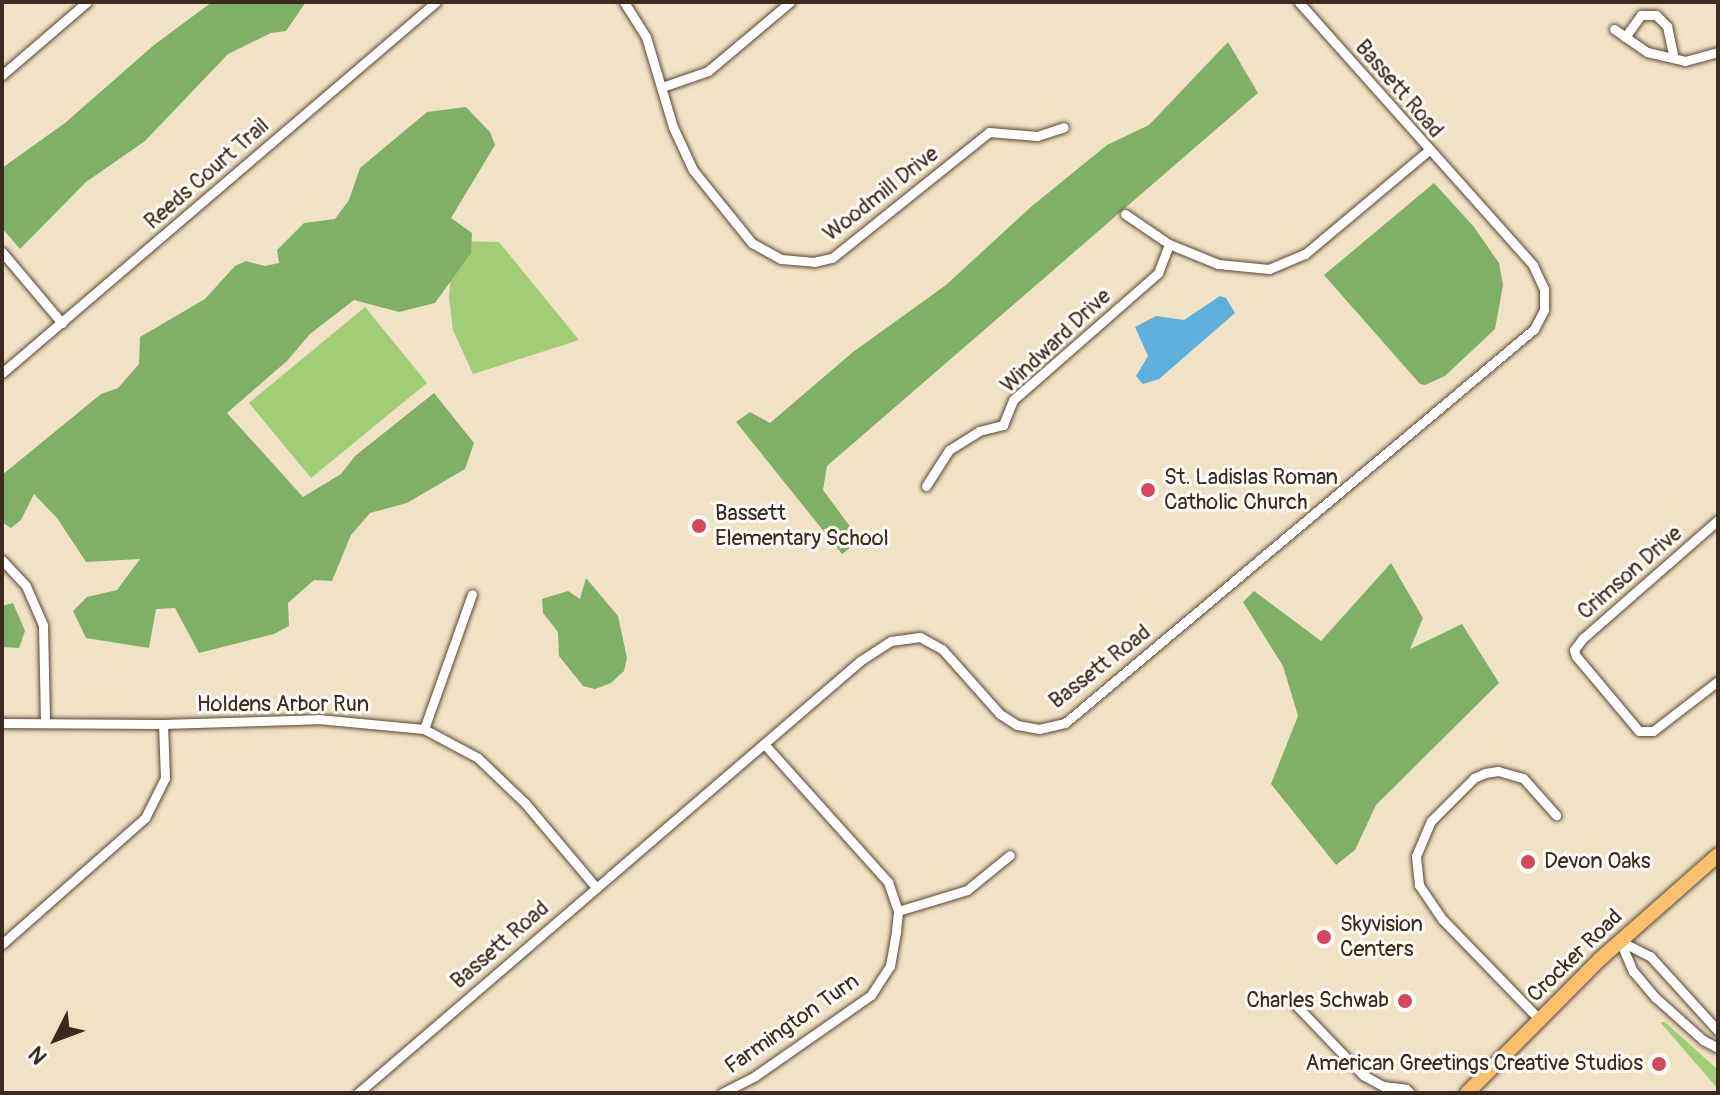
<!DOCTYPE html>
<style>
body{margin:0}
#map{position:relative;width:1720px;height:1095px;overflow:hidden;background:#f0e2c4;font-family:Pangolin,sans-serif}
div>[style]{position:absolute}
[style*='--x']{left:calc(var(--x)*1px);top:calc(var(--y)*1px);width:calc(var(--w)*1px);rotate:calc(var(--a)*1deg)}
.green>*{inset:0;background:#a1cc78}
.forest>*{inset:0;background:#80b068}
.water>*{inset:0;background:#5eafd9}
.roads{filter:drop-shadow(0 0 2px #564637) drop-shadow(0 0 2px #564637)}
.minor>*{height:9px;margin:-4.5px;padding:0 4.5px;transform-origin:4.5px;border-radius:4.5px;background:#fff}
.primary>*{height:14px;margin:-7px;padding:0 7px;transform-origin:7px;border-radius:7px;background:#f7c06c}
.dots>*{width:22px;height:22px;translate:-50% -50%;box-sizing:border-box;border:4px solid #fdfcf7;border-radius:50%}
span{translate:-50% -50%;white-space:nowrap;text-align:center;line-height:1.15;-webkit-text-stroke:6px #fdfcf7;paint-order:stroke}
.street-label{font-size:22px;color:#3b2a1e}
.poi-label{font-size:22px;color:#3b2a1e}
.left{translate:0 -50%;text-align:left}
.right{translate:-100% -50%;text-align:right}
.frame{position:absolute;inset:0;border:4px solid #3b2a1e;pointer-events:none}
.north{position:absolute;left:16px;top:999px;width:80px;height:80px;-webkit-text-stroke:6px #fdfcf7;paint-order:stroke;rotate:228deg;font-size:22px;font-weight:700;line-height:32px;text-align:center;color:#3b2a1e}
.north::after{content:'';display:block;margin:auto;width:28px;height:36px;background:#3b2a1e;clip-path:polygon(50% 0,100% 100%,50% 72%,0 100%)}
</style>
<div id="map">
<div class="green">
<div style="clip-path:polygon(454px 241px,499px 242px,579px 340px,473px 374px,453px 330px,449px 297px)"></div>
<div style="clip-path:polygon(365px 307px,427px 383px,311px 478px,249px 403px)"></div>
<div style="clip-path:polygon(1660px 1022px,1665px 1022px,1718px 1070px,1718px 1089px)"></div>
</div>
<div class="forest">
<div style="clip-path:polygon(212px 2px,306px 2px,286px 31px,271px 33px,228px 54px,145px 141px,86px 182px,20px 249px,2px 228px,2px 168px,65px 123px,154px 45px)"></div>
<div style="clip-path:polygon(1228px 42px,1258px 93px,827px 466px,823px 490px,860px 540px,842px 554px,736px 422px,750px 412px,770px 423px,853px 352px,946px 285px,1032px 206px,1107px 145px,1149px 125px)"></div>
<div style="clip-path:polygon(466px 107px,490px 132px,495px 145px,451px 218px,472px 233px,471px 253px,435px 303px,399px 312px,354px 300px,310px 334px,287px 361px,227px 413px,303px 497px,341px 474px,355px 456px,434px 393px,474px 443px,465px 469px,407px 503px,370px 513px,351px 535px,332px 581px,314px 580px,288px 603px,289px 626px,274px 634px,199px 653px,175px 608px,156px 609px,149px 648px,86px 638px,73px 611px,87px 597px,117px 590px,140px 559px,86px 562px,57px 518px,34px 494px,21px 520px,11px 528px,2px 522px,2px 475px,101px 394px,118px 388px,139px 364px,140px 337px,205px 299px,235px 266px,246px 261px,265px 266px,279px 263px,277px 250px,304px 223px,335px 219px,349px 200px,360px 168px,427px 112px)"></div>
<div style="clip-path:polygon(1434px 183px,1474px 227px,1499px 263px,1503px 285px,1495px 329px,1445px 376px,1425px 385px,1420px 384px,1324px 275px)"></div>
<div style="clip-path:polygon(1391px 563px,1423px 618px,1410px 649px,1462px 624px,1499px 683px,1376px 805px,1355px 850px,1336px 865px,1271px 784px,1298px 716px,1283px 666px,1243px 602px,1254px 591px,1321px 641px)"></div>
<div style="clip-path:polygon(586px 578px,618px 616px,627px 658px,624px 671px,611px 683px,595px 689px,583px 686px,559px 656px,558px 632px,543px 613px,542px 599px,568px 591px,580px 599px)"></div>
<div style="clip-path:polygon(13px 603px,25px 631px,19px 648px,2px 647px,2px 606px)"></div>
</div>
<div class="water">
<div style="clip-path:polygon(1220px 296px,1226px 298px,1235px 313px,1159px 379px,1143px 384px,1136px 376px,1148px 356px,1135px 327px,1156px 316px,1184px 320px)"></div>
</div>
<div class="roads">
<div class="minor">
<div style="--x:624;--y:2;--w:41;--a:57.8"></div>
<div style="--x:646;--y:37;--w:94;--a:73.3"></div>
<div style="--x:673;--y:127;--w:47;--a:65.1"></div>
<div style="--x:693;--y:170;--w:94;--a:51.1"></div>
<div style="--x:752;--y:243;--w:33;--a:29"></div>
<div style="--x:781;--y:259;--w:33;--a:5"></div>
<div style="--x:814;--y:262;--w:18;--a:-13"></div>
<div style="--x:832;--y:258;--w:201;--a:-38.7"></div>
<div style="--x:989;--y:132;--w:48;--a:4.8"></div>
<div style="--x:1037;--y:136;--w:28;--a:-18"></div>
<div style="--x:1614;--y:29;--w:40;--a:34.9"></div>
<div style="--x:1647;--y:52;--w:39;--a:13"></div>
<div style="--x:1685;--y:61;--w:34;--a:-15"></div>
<div style="--x:1625;--y:37;--w:27;--a:-54"></div>
<div style="--x:1641;--y:15;--w:15;--a:0"></div>
<div style="--x:1656;--y:15;--w:16;--a:45"></div>
<div style="--x:1667;--y:26;--w:33;--a:78"></div>
<div style="--x:2;--y:75;--w:112;--a:-40.7"></div>
<div style="--x:662;--y:87;--w:49;--a:-19.2"></div>
<div style="--x:708;--y:71;--w:107;--a:-40.1"></div>
<div style="--x:1125;--y:214;--w:53;--a:34.3"></div>
<div style="--x:1169;--y:244;--w:53;--a:22.2"></div>
<div style="--x:1218;--y:264;--w:51;--a:5.6"></div>
<div style="--x:1269;--y:269;--w:39;--a:-23"></div>
<div style="--x:1305;--y:254;--w:162;--a:-40"></div>
<div style="--x:2;--y:252;--w:93;--a:49.8"></div>
<div style="--x:2;--y:373;--w:571;--a:-40.53"></div>
<div style="--x:926;--y:486;--w:43;--a:-57.4"></div>
<div style="--x:949;--y:450;--w:36;--a:-32"></div>
<div style="--x:979;--y:431;--w:25;--a:-14"></div>
<div style="--x:1003;--y:425;--w:27;--a:-68"></div>
<div style="--x:1013;--y:400;--w:193;--a:-41.2"></div>
<div style="--x:1158;--y:273;--w:31;--a:-69"></div>
<div style="--x:1718;--y:520;--w:179;--a:138.8"></div>
<div style="--x:1583;--y:638;--w:15;--a:127"></div>
<div style="--x:1574;--y:650;--w:6;--a:72"></div>
<div style="--x:1576;--y:656;--w:98;--a:50"></div>
<div style="--x:1639;--y:731;--w:14;--a:0"></div>
<div style="--x:1653;--y:731;--w:82;--a:-37.6"></div>
<div style="--x:2;--y:560;--w:35;--a:47"></div>
<div style="--x:26;--y:586;--w:43;--a:66.4"></div>
<div style="--x:43;--y:625;--w:97;--a:88.8"></div>
<div style="--x:2;--y:723;--w:161;--a:0.4"></div>
<div style="--x:163;--y:724;--w:155;--a:-1.8"></div>
<div style="--x:318;--y:719;--w:106;--a:5.4"></div>
<div style="--x:424;--y:729;--w:61;--a:28.2"></div>
<div style="--x:478;--y:758;--w:65;--a:43.8"></div>
<div style="--x:525;--y:803;--w:109;--a:49.9"></div>
<div style="--x:424;--y:729;--w:143;--a:-70.4"></div>
<div style="--x:898;--y:911;--w:72;--a:-16.9"></div>
<div style="--x:967;--y:890;--w:55;--a:-39.1"></div>
<div style="--x:1620;--y:941;--w:33;--a:67"></div>
<div style="--x:1633;--y:971;--w:35;--a:50"></div>
<div style="--x:1656;--y:998;--w:63;--a:41.8"></div>
<div style="--x:1703;--y:1040;--w:17;--a:28"></div>
<div style="--x:1620;--y:941;--w:34;--a:27"></div>
<div style="--x:1650;--y:956;--w:101;--a:47.8"></div>
<div style="--x:2;--y:944;--w:191;--a:-41.4"></div>
<div style="--x:145;--y:818;--w:45;--a:-63.4"></div>
<div style="--x:165;--y:778;--w:54;--a:-92.1"></div>
<div style="--x:1292;--y:1001;--w:103;--a:46.2"></div>
<div style="--x:1363;--y:1075;--w:23;--a:29"></div>
<div style="--x:1383;--y:1086;--w:23;--a:7"></div>
<div style="--x:1406;--y:1089;--w:6;--a:45"></div>
<div style="--x:1540;--y:1020;--w:141;--a:-134.1"></div>
<div style="--x:1442;--y:919;--w:41;--a:-124.1"></div>
<div style="--x:1419;--y:885;--w:29;--a:-96"></div>
<div style="--x:1416;--y:856;--w:38;--a:-67"></div>
<div style="--x:1431;--y:821;--w:61;--a:-45"></div>
<div style="--x:1474;--y:778;--w:12;--a:-24"></div>
<div style="--x:1485;--y:773;--w:13;--a:-9"></div>
<div style="--x:1498;--y:771;--w:26;--a:16"></div>
<div style="--x:1523;--y:778;--w:50;--a:48.3"></div>
<div style="--x:358;--y:1093;--w:662;--a:-40.71"></div>
<div style="--x:860;--y:661;--w:37;--a:-33"></div>
<div style="--x:891;--y:641;--w:29;--a:-8"></div>
<div style="--x:920;--y:637;--w:25;--a:29"></div>
<div style="--x:942;--y:649;--w:87;--a:48.3"></div>
<div style="--x:1000;--y:714;--w:20;--a:33"></div>
<div style="--x:1017;--y:725;--w:22;--a:10"></div>
<div style="--x:1039;--y:729;--w:27;--a:-13"></div>
<div style="--x:1065;--y:723;--w:613;--a:-40.03"></div>
<div style="--x:1534;--y:329;--w:21;--a:-62"></div>
<div style="--x:1544;--y:310;--w:21;--a:-90"></div>
<div style="--x:1544;--y:289;--w:26;--a:-115"></div>
<div style="--x:1533;--y:265;--w:352;--a:-131.7"></div>
<div style="--x:722;--y:1093;--w:37;--a:-27"></div>
<div style="--x:755;--y:1076;--w:141;--a:-34.9"></div>
<div style="--x:871;--y:995;--w:35;--a:-57"></div>
<div style="--x:890;--y:966;--w:36;--a:-80"></div>
<div style="--x:896;--y:931;--w:20;--a:-84"></div>
<div style="--x:898;--y:911;--w:31;--a:-109"></div>
<div style="--x:888;--y:882;--w:183;--a:-131.9"></div>
</div>
<div class="primary">
<div style="--x:1467;--y:1093;--w:189;--a:-45.2"></div>
<div style="--x:1600;--y:959;--w:157;--a:-41.4"></div>
</div>
</div>
<div class="dots">
<div style="left:1148px;top:490px;background:#d1495b"></div>
<div style="left:699px;top:526px;background:#d1495b"></div>
<div style="left:1528px;top:862px;background:#d1495b"></div>
<div style="left:1324px;top:937px;background:#d1495b"></div>
<div style="left:1405px;top:1001px;background:#d1495b"></div>
<div style="left:1659px;top:1064px;background:#d1495b"></div>
</div>
<div class="street-label">
<span style="left:1399px;top:89px;rotate:49deg">Bassett Road</span>
<span style="left:207px;top:174px;rotate:-41deg">Reeds Court Trail</span>
<span style="left:881px;top:194px;rotate:-38deg">Woodmill Drive</span>
<span style="left:1056px;top:341px;rotate:-43deg">Windward Drive</span>
<span style="left:1630px;top:573px;rotate:-41deg">Crimson Drive</span>
<span style="left:1100px;top:667px;rotate:-38deg">Bassett Road</span>
<span style="left:283px;top:705px">Holdens Arbor Run</span>
<span style="left:500px;top:945px;rotate:-41deg">Bassett Road</span>
<span style="left:1575px;top:956px;rotate:-44deg">Crocker Road</span>
<span style="left:792px;top:1024px;rotate:-35deg">Farmington Turn</span>
</div>
<div class="poi-label">
<span class="left" style="left:1164px;top:490px">St. Ladislas Roman<br>Catholic Church</span>
<span class="left" style="left:715px;top:526px">Bassett<br>Elementary School</span>
<span class="left" style="left:1544px;top:862px">Devon Oaks</span>
<span class="left" style="left:1340px;top:937px">Skyvision<br>Centers</span>
<span class="right" style="left:1389px;top:1001px">Charles Schwab</span>
<span class="right" style="left:1643px;top:1064px">American Greetings Creative Studios</span>
</div>
<div class="frame"></div>
<div class="north">N</div>
</div>
